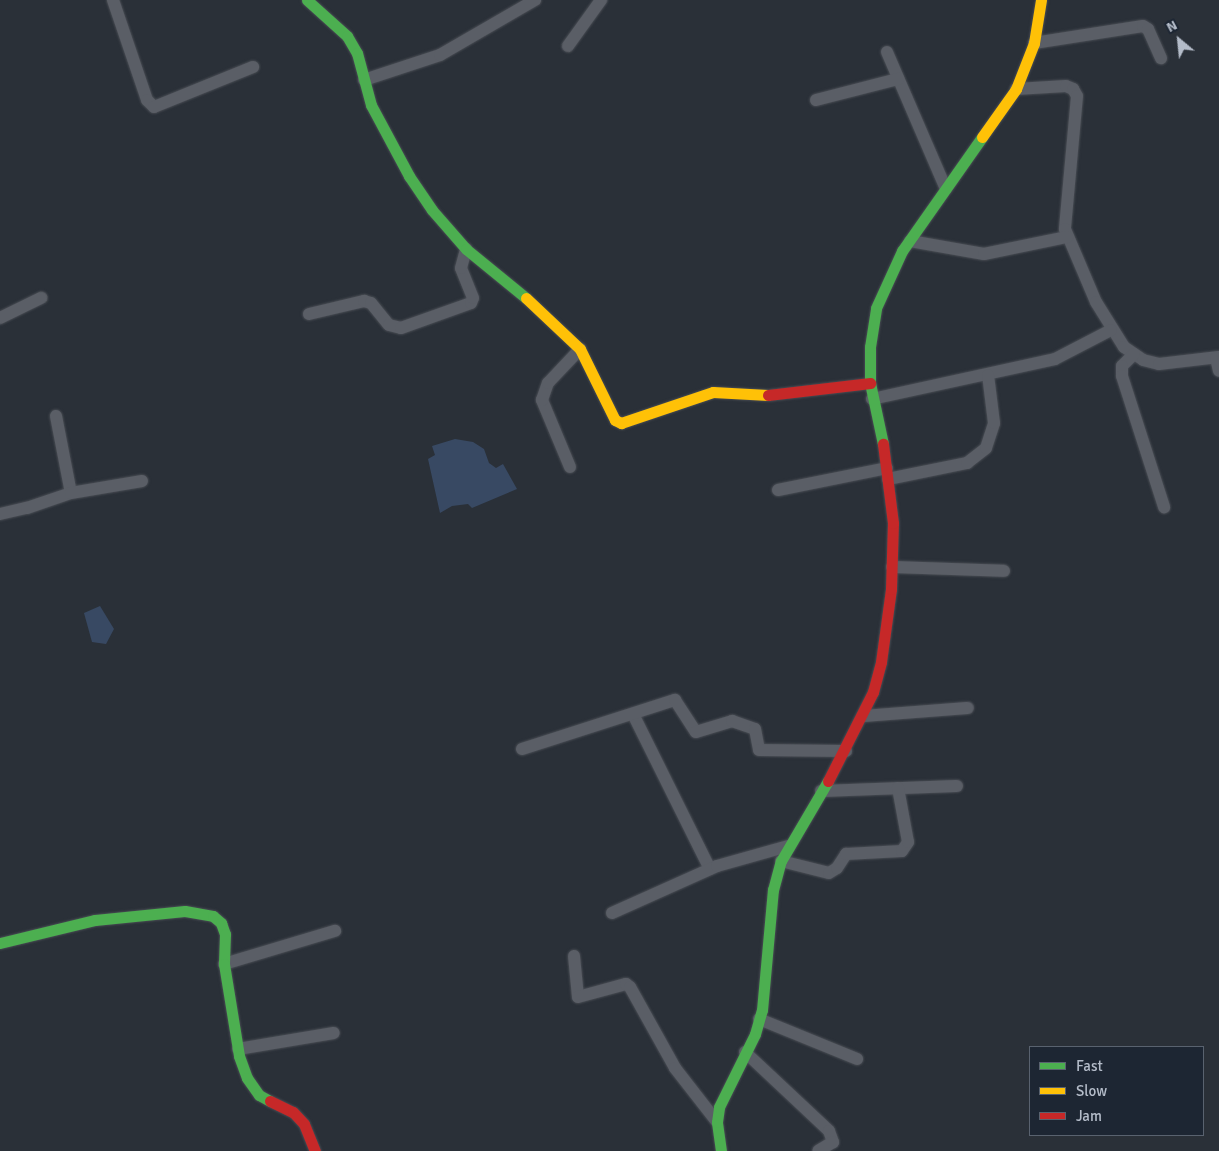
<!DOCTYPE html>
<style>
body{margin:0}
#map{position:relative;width:1219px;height:1151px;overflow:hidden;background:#2a3038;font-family:Signika,sans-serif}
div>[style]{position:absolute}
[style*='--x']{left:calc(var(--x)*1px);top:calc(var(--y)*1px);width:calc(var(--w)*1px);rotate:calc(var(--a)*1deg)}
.water>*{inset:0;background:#384963}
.roads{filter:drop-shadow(0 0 1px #484c53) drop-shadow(0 0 1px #484c53)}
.street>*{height:12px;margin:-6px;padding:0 6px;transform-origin:6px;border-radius:6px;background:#5a5e66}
.fast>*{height:11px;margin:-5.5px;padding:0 5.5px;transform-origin:5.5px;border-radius:5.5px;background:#4caf50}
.slow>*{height:11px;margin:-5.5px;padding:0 5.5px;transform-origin:5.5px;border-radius:5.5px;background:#ffc107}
.jam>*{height:11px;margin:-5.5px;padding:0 5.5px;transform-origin:5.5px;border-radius:5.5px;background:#c62828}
span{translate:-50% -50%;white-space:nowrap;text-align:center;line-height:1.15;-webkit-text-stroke:4px #1d2633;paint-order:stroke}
.legend{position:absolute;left:1029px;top:1046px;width:175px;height:90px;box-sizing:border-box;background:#1d2633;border:1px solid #59626f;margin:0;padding:6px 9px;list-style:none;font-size:15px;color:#b4bcc9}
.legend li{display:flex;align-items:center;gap:10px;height:25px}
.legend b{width:25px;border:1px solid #59626f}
.north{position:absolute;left:1154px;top:15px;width:50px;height:50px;-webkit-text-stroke:4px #1d2633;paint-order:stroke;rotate:332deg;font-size:14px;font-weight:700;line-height:20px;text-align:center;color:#b4bcc9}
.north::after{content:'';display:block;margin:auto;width:18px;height:22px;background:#b4bcc9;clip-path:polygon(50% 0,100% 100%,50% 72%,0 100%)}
</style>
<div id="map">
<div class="water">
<div style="clip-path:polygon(455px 439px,473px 442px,484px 449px,489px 463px,496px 468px,503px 464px,517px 489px,472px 508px,468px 504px,452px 506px,440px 513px,428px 459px,435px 455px,432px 446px)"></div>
<div style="clip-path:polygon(100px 606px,114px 629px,106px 644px,92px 642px,84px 613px)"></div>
</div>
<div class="roads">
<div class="street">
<div style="--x:113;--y:0;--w:106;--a:71.2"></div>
<div style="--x:147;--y:100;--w:10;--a:45"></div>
<div style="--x:154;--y:107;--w:107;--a:-22"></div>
<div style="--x:1034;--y:43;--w:110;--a:-8.9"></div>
<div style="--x:1143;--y:26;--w:6;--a:31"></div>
<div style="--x:1148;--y:29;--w:32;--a:66"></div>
<div style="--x:568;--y:46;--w:57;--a:-54.3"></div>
<div style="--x:887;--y:52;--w:149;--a:66.7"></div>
<div style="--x:364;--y:80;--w:80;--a:-18.2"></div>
<div style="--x:440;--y:55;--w:110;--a:-30.1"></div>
<div style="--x:1016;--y:89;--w:50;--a:-3.4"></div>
<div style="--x:1066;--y:86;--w:8;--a:23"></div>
<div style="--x:1073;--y:89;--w:8;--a:60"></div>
<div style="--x:1077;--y:96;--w:134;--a:95.2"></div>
<div style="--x:1065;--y:229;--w:79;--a:67"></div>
<div style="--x:1096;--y:302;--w:53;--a:58.1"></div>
<div style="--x:1124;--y:347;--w:23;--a:34"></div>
<div style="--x:1143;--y:360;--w:16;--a:14"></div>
<div style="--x:1159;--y:364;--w:60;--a:-6.7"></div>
<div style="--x:816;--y:100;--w:85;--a:-14.4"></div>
<div style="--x:910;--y:241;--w:75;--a:10"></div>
<div style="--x:984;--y:254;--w:85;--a:-11.6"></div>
<div style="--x:309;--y:314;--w:57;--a:-13.3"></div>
<div style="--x:364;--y:301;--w:7;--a:16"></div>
<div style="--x:371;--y:303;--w:28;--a:51"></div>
<div style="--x:389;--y:325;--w:12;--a:14"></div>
<div style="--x:401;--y:328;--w:74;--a:-19.7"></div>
<div style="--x:471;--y:303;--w:5;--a:-68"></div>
<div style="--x:473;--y:298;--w:32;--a:-112"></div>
<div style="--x:461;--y:268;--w:20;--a:-75"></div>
<div style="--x:0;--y:318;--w:46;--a:-26"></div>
<div style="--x:1134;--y:354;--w:17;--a:135"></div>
<div style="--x:1122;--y:366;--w:10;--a:90"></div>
<div style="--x:1122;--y:376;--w:138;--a:72.2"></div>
<div style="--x:1216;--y:358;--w:13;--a:77"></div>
<div style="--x:872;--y:399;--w:187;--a:-12.3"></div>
<div style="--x:1055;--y:359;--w:63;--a:-27.4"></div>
<div style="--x:56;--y:416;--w:78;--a:79"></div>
<div style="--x:570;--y:467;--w:73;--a:-112.7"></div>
<div style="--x:542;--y:400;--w:18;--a:-71"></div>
<div style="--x:548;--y:383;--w:47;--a:-46.7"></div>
<div style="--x:888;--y:479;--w:81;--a:-11.4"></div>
<div style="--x:967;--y:463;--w:24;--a:-38"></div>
<div style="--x:986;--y:448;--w:26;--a:-72"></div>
<div style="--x:994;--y:423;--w:48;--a:-97.1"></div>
<div style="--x:778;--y:490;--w:111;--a:-11.4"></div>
<div style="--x:0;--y:514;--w:28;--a:-13"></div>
<div style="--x:27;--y:508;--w:46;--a:-18.8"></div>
<div style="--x:71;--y:493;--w:72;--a:-9.6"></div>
<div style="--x:892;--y:567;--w:112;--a:2"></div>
<div style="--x:633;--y:714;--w:173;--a:63.6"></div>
<div style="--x:863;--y:716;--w:105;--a:-4.4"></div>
<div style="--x:522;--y:749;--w:161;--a:-17.8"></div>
<div style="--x:675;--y:700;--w:38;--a:57"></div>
<div style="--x:696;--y:732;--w:38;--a:-17"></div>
<div style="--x:732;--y:721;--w:24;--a:19"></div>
<div style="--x:755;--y:729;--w:21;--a:79"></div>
<div style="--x:759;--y:750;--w:87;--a:0.7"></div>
<div style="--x:821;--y:791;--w:136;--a:-2.1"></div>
<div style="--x:781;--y:861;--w:49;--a:14"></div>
<div style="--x:829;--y:873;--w:9;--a:-32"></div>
<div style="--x:837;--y:868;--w:17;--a:-57"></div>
<div style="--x:846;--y:854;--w:56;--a:-3.1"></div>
<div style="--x:902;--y:851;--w:11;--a:-56"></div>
<div style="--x:908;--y:842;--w:55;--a:-100.5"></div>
<div style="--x:612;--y:913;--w:115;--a:-24.1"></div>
<div style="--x:717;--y:866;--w:74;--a:-15.7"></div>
<div style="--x:574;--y:956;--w:41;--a:84.4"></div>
<div style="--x:578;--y:997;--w:50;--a:-15.2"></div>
<div style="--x:626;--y:984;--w:5;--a:37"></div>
<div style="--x:630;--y:987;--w:93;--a:60.9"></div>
<div style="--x:675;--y:1068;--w:68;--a:52.1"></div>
<div style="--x:224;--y:964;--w:116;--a:-16.6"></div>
<div style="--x:759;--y:1019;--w:106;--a:22.2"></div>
<div style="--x:238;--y:1049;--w:97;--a:-9.5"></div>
<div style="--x:745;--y:1052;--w:115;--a:43.2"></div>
<div style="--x:829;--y:1131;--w:12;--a:70"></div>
<div style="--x:833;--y:1142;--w:17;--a:149"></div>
</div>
<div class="fast">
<div style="--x:307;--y:0;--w:54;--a:42"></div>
<div style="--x:347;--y:36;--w:20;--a:60"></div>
<div style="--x:357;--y:53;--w:54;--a:74.9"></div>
<div style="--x:371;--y:105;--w:81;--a:61.8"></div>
<div style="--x:409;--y:176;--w:41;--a:55.9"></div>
<div style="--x:432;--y:210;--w:52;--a:48.9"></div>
<div style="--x:466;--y:249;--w:77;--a:39.2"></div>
<div style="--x:883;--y:444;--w:62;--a:-102"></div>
<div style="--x:870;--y:383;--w:36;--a:-90"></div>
<div style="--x:870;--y:347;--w:39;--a:-81"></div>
<div style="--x:876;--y:308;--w:63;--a:-65.5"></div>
<div style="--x:902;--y:251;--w:139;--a:-54.9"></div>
<div style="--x:0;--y:943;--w:98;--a:-13.6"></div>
<div style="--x:95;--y:920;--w:90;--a:-5.7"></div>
<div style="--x:185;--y:911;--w:28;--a:10"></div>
<div style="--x:213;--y:916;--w:11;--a:41"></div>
<div style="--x:221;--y:923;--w:12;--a:70"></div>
<div style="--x:225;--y:934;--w:30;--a:92"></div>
<div style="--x:224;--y:964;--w:93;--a:80.7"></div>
<div style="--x:239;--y:1056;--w:23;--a:70"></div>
<div style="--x:247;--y:1078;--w:21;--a:55"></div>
<div style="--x:259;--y:1095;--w:13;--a:29"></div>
<div style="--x:721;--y:1151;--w:29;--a:-98"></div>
<div style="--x:717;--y:1122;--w:15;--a:-82"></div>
<div style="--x:719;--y:1107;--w:81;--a:-63.7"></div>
<div style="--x:755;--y:1034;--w:25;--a:-74"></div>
<div style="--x:762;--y:1010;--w:121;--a:-84.8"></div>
<div style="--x:773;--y:890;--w:30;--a:-75"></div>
<div style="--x:781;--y:861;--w:93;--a:-59.6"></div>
</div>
<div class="slow">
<div style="--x:982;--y:137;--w:59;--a:-54.7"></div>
<div style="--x:1016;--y:89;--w:49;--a:-68.6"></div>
<div style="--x:1034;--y:43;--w:44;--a:-80.8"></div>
<div style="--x:526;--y:298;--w:74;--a:43.4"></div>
<div style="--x:580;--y:349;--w:79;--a:63.8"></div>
<div style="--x:615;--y:420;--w:7;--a:27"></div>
<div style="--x:621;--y:423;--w:97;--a:-18.6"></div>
<div style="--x:713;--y:392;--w:55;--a:3.1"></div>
</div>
<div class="jam">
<div style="--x:768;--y:395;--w:103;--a:-6.7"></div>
<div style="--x:828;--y:781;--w:100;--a:-63.2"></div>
<div style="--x:873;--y:692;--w:31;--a:-75"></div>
<div style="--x:881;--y:662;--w:74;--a:-82.2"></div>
<div style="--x:891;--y:589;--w:66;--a:-88.3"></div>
<div style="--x:893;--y:523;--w:80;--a:-97.2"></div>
<div style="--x:270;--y:1101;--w:25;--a:26"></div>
<div style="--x:293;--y:1112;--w:16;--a:47"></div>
<div style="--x:304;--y:1124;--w:29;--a:68"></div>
</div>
</div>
<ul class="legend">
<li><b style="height:6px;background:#4caf50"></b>Fast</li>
<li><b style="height:6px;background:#ffc107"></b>Slow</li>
<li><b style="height:6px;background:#c62828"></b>Jam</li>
</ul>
<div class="north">N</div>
</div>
